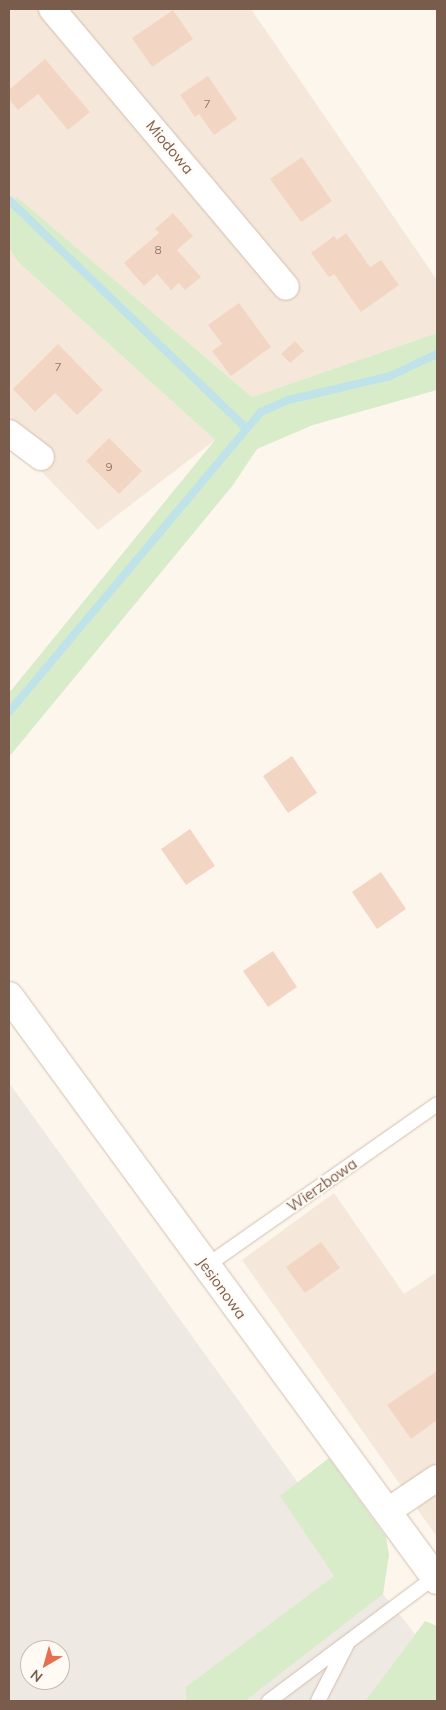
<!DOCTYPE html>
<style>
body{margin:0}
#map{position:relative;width:446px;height:1710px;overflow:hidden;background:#fdf6ec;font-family:Mulish,sans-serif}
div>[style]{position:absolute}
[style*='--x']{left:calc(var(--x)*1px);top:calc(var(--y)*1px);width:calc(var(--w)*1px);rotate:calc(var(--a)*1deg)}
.residential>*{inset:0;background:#f5e8da}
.industrial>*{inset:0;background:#efe9e4}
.green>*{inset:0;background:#d8ecc9}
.stream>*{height:8px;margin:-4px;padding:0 4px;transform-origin:4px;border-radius:4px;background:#bfe3e8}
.building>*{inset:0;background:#f3d5c3}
.roads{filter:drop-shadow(0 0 1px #d1beb0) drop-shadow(0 0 1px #d1beb0)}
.service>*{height:14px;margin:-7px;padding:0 7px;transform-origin:7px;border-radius:7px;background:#fff}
.minor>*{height:26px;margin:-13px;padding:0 13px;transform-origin:13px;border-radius:13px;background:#fff}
.tertiary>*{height:28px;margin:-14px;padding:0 14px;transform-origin:14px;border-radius:14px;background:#fff}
span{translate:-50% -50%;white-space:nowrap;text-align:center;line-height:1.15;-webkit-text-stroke:4px #fffaf3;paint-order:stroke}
.number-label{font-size:12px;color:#987a6a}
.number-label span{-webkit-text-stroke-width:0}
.street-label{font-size:15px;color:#7a5c4d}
.frame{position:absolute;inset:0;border:10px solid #7a5c4d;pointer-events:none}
.north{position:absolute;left:20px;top:1640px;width:50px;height:50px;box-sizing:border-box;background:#fffaf3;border:1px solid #cabbb1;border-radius:50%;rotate:218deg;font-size:14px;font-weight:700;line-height:20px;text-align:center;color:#7a5c4d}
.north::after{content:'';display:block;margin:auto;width:18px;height:22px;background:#e76f51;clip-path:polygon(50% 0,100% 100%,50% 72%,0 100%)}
</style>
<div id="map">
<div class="residential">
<div style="clip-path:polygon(9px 9px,251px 9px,437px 280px,437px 333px,252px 397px,18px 198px,9px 205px)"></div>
<div style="clip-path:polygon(9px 249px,18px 262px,215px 440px,98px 530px,9px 438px)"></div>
<div style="clip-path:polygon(334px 1193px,404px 1294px,437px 1272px,437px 1537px,242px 1260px)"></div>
</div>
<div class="industrial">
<div style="clip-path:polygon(evenodd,9px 1083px,335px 1534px,415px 1634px,365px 1701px,9px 1701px,9px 1083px,30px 1650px,60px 1650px,60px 1680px,30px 1680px,30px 1650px)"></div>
</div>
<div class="green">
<div style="clip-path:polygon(17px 197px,252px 397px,437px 333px,437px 390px,313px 425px,257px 449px,233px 485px,9px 757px,9px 693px,215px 440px,18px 262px,9px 249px,9px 205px)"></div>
<div style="clip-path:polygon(329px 1458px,386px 1537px,389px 1555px,383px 1594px,245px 1701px,186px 1701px,186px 1687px,334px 1576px,280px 1496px)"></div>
<div style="clip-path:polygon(425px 1621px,437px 1626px,437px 1701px,365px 1701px)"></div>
</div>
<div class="stream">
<div style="--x:9;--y:200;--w:329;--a:43.9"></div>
<div style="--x:9;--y:712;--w:392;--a:-50"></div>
<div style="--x:261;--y:412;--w:30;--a:-24"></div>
<div style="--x:288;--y:400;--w:105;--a:-13.2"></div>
<div style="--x:390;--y:376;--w:52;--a:-25.1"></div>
</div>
<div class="building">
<div style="clip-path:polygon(173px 10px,193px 39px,152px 67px,132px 38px)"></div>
<div style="clip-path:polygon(45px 59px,90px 112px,68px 130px,38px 94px,18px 110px,9px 99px,9px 90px)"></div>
<div style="clip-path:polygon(208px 76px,237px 119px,214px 135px,199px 114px,195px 117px,180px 95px)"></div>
<div style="clip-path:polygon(302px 157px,332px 201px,301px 222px,270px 179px)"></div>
<div style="clip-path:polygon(173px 213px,193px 236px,177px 250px,201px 277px,185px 290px,179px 283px,171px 290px,157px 274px,144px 286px,124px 263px,159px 233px,155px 229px)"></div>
<div style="clip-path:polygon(346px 233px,370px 267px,381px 260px,399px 285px,361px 312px,334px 274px,329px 277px,311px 253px,334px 236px,337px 240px)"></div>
<div style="clip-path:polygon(239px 303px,271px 347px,231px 376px,212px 351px,222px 344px,208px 325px)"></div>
<div style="clip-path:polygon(295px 341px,304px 351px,290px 363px,281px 354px)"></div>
<div style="clip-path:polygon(58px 344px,103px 390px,77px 415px,55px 393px,35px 412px,13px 389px)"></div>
<div style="clip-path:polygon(109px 438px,142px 471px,119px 494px,86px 461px)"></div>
<div style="clip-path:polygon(292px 756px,317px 793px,288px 813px,263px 776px)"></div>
<div style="clip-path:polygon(190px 829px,215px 866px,186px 885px,161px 849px)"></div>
<div style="clip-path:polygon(381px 872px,406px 909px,377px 929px,352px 892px)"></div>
<div style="clip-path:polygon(273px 951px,297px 987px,268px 1007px,243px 971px)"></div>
<div style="clip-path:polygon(321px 1242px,340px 1268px,305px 1293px,286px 1267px)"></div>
<div style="clip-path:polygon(437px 1371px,437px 1420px,411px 1439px,387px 1405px)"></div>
</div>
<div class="roads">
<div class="service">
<div style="--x:206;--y:1266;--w:282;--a:-35"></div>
<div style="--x:269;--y:1701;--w:207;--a:-36.8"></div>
<div style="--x:318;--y:1701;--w:64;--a:-63"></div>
</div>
<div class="minor">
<div style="--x:52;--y:9;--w:363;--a:49.9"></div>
<div style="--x:9;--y:433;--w:40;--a:37"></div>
<div style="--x:388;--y:1511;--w:59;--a:-34"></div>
</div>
<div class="tertiary">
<div style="--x:9;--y:996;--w:724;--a:53.76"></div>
</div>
</div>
<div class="number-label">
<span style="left:207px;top:104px">7</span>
<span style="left:158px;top:250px">8</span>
<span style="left:58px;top:367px">7</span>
<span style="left:109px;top:467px">9</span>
</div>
<div class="street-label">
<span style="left:170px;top:147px;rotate:50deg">Miodowa</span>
<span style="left:322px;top:1185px;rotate:-35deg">Wierzbowa</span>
<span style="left:222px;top:1288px;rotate:54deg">Jesionowa</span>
</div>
<div class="frame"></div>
<div class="north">N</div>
</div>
